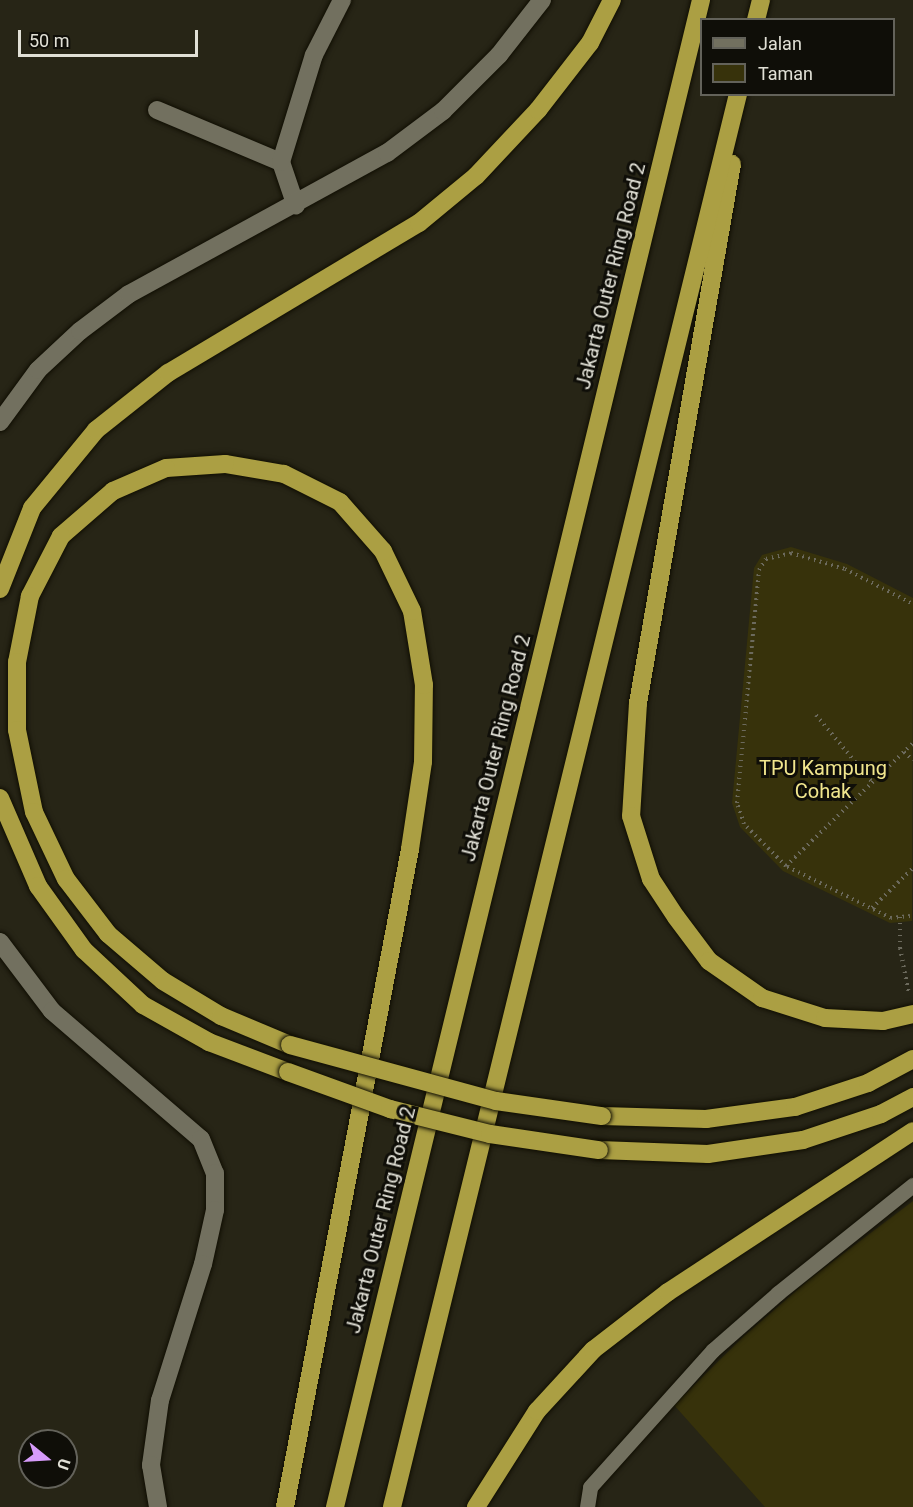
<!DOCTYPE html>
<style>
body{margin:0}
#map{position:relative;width:913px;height:1507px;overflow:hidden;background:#272516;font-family:Roboto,sans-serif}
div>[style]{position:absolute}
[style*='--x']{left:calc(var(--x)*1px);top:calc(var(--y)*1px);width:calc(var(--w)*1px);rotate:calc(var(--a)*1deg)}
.green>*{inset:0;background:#37320b}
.path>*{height:4px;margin-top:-2px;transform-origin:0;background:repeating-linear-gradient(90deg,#6c6a5d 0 1.5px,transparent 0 6px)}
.roads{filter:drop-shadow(0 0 2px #100e03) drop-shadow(0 0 2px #100e03)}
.lane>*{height:15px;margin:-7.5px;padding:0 7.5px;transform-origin:7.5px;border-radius:7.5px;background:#72705f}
.street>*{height:18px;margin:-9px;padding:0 9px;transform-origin:9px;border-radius:9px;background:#72705f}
.highway>*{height:18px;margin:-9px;padding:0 9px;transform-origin:9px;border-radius:9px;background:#ab9f43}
.bridges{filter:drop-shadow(0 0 2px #100e03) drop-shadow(0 0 2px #100e03)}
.highway-bridge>*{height:18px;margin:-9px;padding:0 9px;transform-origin:9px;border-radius:9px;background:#ab9f43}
span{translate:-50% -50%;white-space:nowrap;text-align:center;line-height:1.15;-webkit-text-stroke:6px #0f0e08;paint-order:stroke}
.street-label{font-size:20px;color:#e1e0d6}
.park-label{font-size:20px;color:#f1e68d}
.legend{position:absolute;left:700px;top:18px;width:195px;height:78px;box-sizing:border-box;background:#0f0e08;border:2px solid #63625a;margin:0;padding:8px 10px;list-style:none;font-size:18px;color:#e1e0d6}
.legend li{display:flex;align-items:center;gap:12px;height:30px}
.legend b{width:30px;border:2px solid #63625a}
.north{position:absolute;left:18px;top:1429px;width:60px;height:60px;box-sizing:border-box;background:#0f0e08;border:2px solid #63625a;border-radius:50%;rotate:108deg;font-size:16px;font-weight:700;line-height:24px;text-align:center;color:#e1e0d6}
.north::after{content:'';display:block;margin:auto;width:21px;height:27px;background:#d69bfa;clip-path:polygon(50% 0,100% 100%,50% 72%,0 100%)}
.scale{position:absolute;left:18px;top:30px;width:180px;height:27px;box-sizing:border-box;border:3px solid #e1e0d6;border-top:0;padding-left:8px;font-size:18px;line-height:21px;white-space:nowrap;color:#e1e0d6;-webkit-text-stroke:4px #0f0e08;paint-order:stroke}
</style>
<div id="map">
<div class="green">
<div style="clip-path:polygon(791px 547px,847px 564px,913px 598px,912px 921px,890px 923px,783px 871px,740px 827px,732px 803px,754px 568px,762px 555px)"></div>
<div style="clip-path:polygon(913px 1201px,913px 1507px,765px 1507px,674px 1405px,744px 1336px,811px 1278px)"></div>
</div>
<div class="path">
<div style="--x:816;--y:715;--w:87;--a:50.1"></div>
<div style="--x:904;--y:752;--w:12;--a:42"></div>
<div style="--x:786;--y:866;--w:177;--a:-44.1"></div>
<div style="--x:872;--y:908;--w:57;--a:-44.3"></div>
<div style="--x:910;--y:916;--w:19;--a:174"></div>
<div style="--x:891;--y:918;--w:117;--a:-153.7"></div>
<div style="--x:786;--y:866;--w:59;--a:-135"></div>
<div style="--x:744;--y:824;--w:22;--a:-108"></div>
<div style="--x:737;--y:803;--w:234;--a:-84.6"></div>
<div style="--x:759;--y:570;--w:13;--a:-58"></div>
<div style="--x:766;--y:559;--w:26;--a:-13"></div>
<div style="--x:791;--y:553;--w:56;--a:16.5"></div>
<div style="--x:845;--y:569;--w:76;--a:27.2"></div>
<div style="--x:900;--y:917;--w:31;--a:90"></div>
<div style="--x:900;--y:948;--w:47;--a:78.9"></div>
</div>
<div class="roads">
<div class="lane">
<div style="--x:587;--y:1507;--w:20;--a:-81"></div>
<div style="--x:590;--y:1487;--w:184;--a:-48.1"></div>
<div style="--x:713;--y:1350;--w:86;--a:-41.2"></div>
<div style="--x:778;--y:1293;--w:173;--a:-38.7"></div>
</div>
<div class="street">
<div style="--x:157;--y:110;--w:134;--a:22.8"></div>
<div style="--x:281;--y:162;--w:46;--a:71.2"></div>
<div style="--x:281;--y:162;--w:112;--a:-72.9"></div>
<div style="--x:314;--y:55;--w:62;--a:-63"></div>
<div style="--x:0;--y:422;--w:64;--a:-53.8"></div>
<div style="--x:38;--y:370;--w:57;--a:-42.9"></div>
<div style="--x:80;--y:331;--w:61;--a:-37.1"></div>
<div style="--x:129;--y:294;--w:294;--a:-28.7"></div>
<div style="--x:387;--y:153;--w:70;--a:-36.9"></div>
<div style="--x:443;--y:111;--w:79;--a:-45"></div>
<div style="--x:499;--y:55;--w:70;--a:-52"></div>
<div style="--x:0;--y:942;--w:86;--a:53"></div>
<div style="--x:52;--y:1011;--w:196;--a:40.7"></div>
<div style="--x:201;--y:1139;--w:37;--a:68"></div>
<div style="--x:215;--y:1173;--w:37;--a:90"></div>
<div style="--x:215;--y:1210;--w:55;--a:102.5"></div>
<div style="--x:203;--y:1264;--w:143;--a:107.5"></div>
<div style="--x:160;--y:1400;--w:66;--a:97.9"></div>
<div style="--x:151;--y:1465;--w:43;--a:80.5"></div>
</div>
<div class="highway">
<div style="--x:756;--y:20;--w:21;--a:-76"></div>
<div style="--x:732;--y:164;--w:547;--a:99.89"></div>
<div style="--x:638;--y:703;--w:113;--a:93.5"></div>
<div style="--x:631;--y:816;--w:66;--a:72.4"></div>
<div style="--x:651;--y:879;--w:45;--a:56.7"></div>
<div style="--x:676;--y:917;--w:55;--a:53.1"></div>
<div style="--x:709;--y:961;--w:65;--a:34.9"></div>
<div style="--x:762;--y:998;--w:66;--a:17.6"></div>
<div style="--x:825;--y:1018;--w:58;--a:3"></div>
<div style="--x:883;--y:1021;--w:31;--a:-13"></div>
<div style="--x:0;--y:589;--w:87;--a:-68.4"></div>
<div style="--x:32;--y:508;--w:101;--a:-50.6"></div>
<div style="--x:96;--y:430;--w:92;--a:-38.4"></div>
<div style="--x:168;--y:373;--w:292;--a:-30.9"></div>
<div style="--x:419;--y:223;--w:74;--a:-39.5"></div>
<div style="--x:476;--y:176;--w:91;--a:-46.8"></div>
<div style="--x:538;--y:110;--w:85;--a:-52.2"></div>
<div style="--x:590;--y:43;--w:48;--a:-62.9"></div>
<div style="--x:0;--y:798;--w:96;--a:66.6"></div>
<div style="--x:38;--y:886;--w:79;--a:54.3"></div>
<div style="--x:84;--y:950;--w:81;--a:43"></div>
<div style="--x:143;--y:1005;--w:76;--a:29.3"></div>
<div style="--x:209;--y:1042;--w:85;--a:20.8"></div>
<div style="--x:602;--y:1116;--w:104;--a:1.7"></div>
<div style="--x:706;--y:1119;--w:90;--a:-7.7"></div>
<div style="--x:795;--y:1107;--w:77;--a:-18.2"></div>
<div style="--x:868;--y:1083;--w:51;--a:-28.1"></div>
<div style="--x:599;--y:1150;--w:109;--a:2.1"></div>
<div style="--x:708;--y:1154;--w:96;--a:-8.4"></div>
<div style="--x:803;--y:1140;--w:82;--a:-18.4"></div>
<div style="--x:881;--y:1114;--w:36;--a:-28"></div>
<div style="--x:285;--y:1507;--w:670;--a:-79.24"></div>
<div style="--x:410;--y:849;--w:88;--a:-81.5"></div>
<div style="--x:423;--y:762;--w:77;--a:-89.3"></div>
<div style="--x:424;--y:685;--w:75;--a:-99.2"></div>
<div style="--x:412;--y:611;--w:67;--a:-115.8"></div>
<div style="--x:383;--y:551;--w:65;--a:-131.3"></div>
<div style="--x:340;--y:502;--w:63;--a:-153.4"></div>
<div style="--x:284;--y:474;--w:60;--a:-170.4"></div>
<div style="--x:225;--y:464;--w:59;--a:176.1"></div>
<div style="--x:166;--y:468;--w:58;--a:156.5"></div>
<div style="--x:113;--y:491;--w:69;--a:139.1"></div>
<div style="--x:61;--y:536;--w:68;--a:117.3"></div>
<div style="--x:30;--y:596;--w:67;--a:101.1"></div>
<div style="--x:17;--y:662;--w:68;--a:90"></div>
<div style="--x:17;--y:730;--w:84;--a:78.3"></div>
<div style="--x:34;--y:812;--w:74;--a:64.5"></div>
<div style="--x:66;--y:879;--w:69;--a:52.6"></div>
<div style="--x:108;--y:934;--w:72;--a:40.5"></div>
<div style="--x:163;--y:981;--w:68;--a:31.1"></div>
<div style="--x:221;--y:1016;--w:75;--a:22.8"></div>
<div style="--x:335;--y:1507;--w:1551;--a:-76.35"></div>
<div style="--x:392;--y:1507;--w:1455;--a:-76.24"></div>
<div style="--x:476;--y:1507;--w:114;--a:-57.6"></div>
<div style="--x:537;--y:1411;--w:83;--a:-47.4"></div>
<div style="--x:593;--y:1350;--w:95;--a:-37.7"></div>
<div style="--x:668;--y:1292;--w:293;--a:-33.3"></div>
</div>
</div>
<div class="bridges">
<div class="highway-bridge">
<div style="--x:290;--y:1045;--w:213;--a:15.2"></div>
<div style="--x:496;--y:1101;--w:107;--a:8.1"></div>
<div style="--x:288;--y:1072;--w:109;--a:19.9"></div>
<div style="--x:390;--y:1109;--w:103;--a:14"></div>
<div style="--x:490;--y:1134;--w:110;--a:8.4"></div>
</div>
</div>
<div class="street-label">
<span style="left:611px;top:276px;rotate:-76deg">Jakarta Outer Ring Road 2</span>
<span style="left:496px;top:748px;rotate:-76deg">Jakarta Outer Ring Road 2</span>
<span style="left:381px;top:1220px;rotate:-76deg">Jakarta Outer Ring Road 2</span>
</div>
<div class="park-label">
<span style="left:823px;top:780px">TPU Kampung<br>Cohak</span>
</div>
<ul class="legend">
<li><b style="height:8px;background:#72705f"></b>Jalan</li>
<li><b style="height:16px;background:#37320b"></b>Taman</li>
</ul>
<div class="north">U</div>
<div class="scale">50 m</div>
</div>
